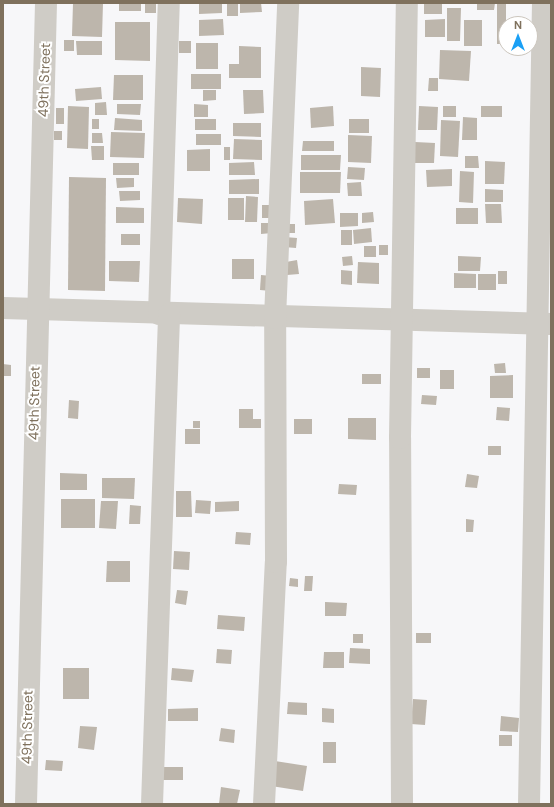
<!DOCTYPE html>
<style>
body{margin:0}
#map{position:relative;width:554px;height:807px;overflow:hidden;background:#f7f7f9;font-family:"DM Sans",sans-serif}
div>[style]{position:absolute}
[style*='--x']{left:calc(var(--x)*1px);top:calc(var(--y)*1px);width:calc(var(--w)*1px);rotate:calc(var(--a)*1deg)}
.building>*{inset:0;background:#bdb6ac}
.minor>*{height:22px;margin:-11px;padding:0 11px;transform-origin:11px;border-radius:11px;background:#cfccc6}
span{translate:-50% -50%;white-space:nowrap;text-align:center;line-height:1.15;-webkit-text-stroke:4px #fff;paint-order:stroke}
.street-label{font-size:14px;color:#7f715d}
.frame{position:absolute;inset:0;border:4px solid #7f715d;pointer-events:none}
.north{position:absolute;left:498px;top:16px;width:40px;height:40px;box-sizing:border-box;background:#fff;border:1px solid #ccc6be;border-radius:50%;rotate:0deg;font-size:11px;font-weight:700;line-height:16px;text-align:center;color:#7f715d}
.north::after{content:'';display:block;margin:auto;width:14px;height:18px;background:#1ba0f5;clip-path:polygon(50% 0,100% 100%,50% 72%,0 100%)}
</style>
<div id="map">
<div class="building">
<div style="clip-path:polygon(73px 3px,103px 3px,102px 37px,72px 36px)"></div>
<div style="clip-path:polygon(119px 3px,141px 3px,141px 11px,119px 11px)"></div>
<div style="clip-path:polygon(145px 3px,156px 3px,156px 13px,145px 13px)"></div>
<div style="clip-path:polygon(227px 3px,238px 3px,238px 16px,227px 16px)"></div>
<div style="clip-path:polygon(240px 3px,261px 3px,262px 12px,240px 13px)"></div>
<div style="clip-path:polygon(424px 3px,442px 3px,442px 14px,424px 14px)"></div>
<div style="clip-path:polygon(477px 3px,495px 3px,494px 10px,477px 10px)"></div>
<div style="clip-path:polygon(497px 3px,506px 3px,506px 44px,497px 44px)"></div>
<div style="clip-path:polygon(199px 4px,222px 4px,222px 13px,199px 14px)"></div>
<div style="clip-path:polygon(447px 8px,461px 8px,460px 41px,447px 41px)"></div>
<div style="clip-path:polygon(223px 19px,224px 35px,199px 36px,199px 20px)"></div>
<div style="clip-path:polygon(445px 19px,445px 37px,425px 37px,425px 20px)"></div>
<div style="clip-path:polygon(464px 20px,482px 20px,482px 46px,464px 46px)"></div>
<div style="clip-path:polygon(115px 22px,150px 22px,150px 61px,115px 60px)"></div>
<div style="clip-path:polygon(64px 40px,74px 40px,74px 51px,64px 51px)"></div>
<div style="clip-path:polygon(76px 41px,102px 41px,102px 55px,77px 55px)"></div>
<div style="clip-path:polygon(179px 41px,191px 41px,191px 53px,179px 53px)"></div>
<div style="clip-path:polygon(196px 43px,218px 43px,218px 69px,196px 69px)"></div>
<div style="clip-path:polygon(239px 46px,261px 47px,261px 78px,229px 78px,229px 64px,239px 64px)"></div>
<div style="clip-path:polygon(440px 50px,471px 51px,469px 81px,439px 79px)"></div>
<div style="clip-path:polygon(361px 67px,381px 68px,380px 97px,361px 96px)"></div>
<div style="clip-path:polygon(191px 74px,221px 74px,221px 89px,191px 89px)"></div>
<div style="clip-path:polygon(114px 75px,143px 75px,143px 100px,113px 100px)"></div>
<div style="clip-path:polygon(429px 78px,438px 78px,438px 91px,428px 91px)"></div>
<div style="clip-path:polygon(101px 87px,102px 99px,76px 101px,75px 89px)"></div>
<div style="clip-path:polygon(203px 90px,216px 90px,216px 100px,203px 101px)"></div>
<div style="clip-path:polygon(243px 90px,263px 90px,264px 113px,244px 114px)"></div>
<div style="clip-path:polygon(106px 102px,107px 115px,95px 115px,95px 103px)"></div>
<div style="clip-path:polygon(117px 104px,141px 104px,140px 115px,117px 114px)"></div>
<div style="clip-path:polygon(194px 104px,208px 105px,208px 117px,194px 117px)"></div>
<div style="clip-path:polygon(68px 106px,89px 107px,88px 149px,67px 148px)"></div>
<div style="clip-path:polygon(333px 106px,334px 126px,311px 128px,310px 108px)"></div>
<div style="clip-path:polygon(419px 106px,438px 107px,437px 130px,418px 130px)"></div>
<div style="clip-path:polygon(443px 106px,456px 106px,456px 117px,443px 117px)"></div>
<div style="clip-path:polygon(481px 106px,502px 106px,502px 117px,481px 117px)"></div>
<div style="clip-path:polygon(56px 108px,64px 108px,64px 124px,56px 124px)"></div>
<div style="clip-path:polygon(463px 117px,477px 118px,477px 140px,462px 140px)"></div>
<div style="clip-path:polygon(115px 118px,142px 120px,142px 131px,114px 130px)"></div>
<div style="clip-path:polygon(92px 119px,99px 119px,99px 129px,92px 129px)"></div>
<div style="clip-path:polygon(195px 119px,216px 119px,216px 130px,195px 130px)"></div>
<div style="clip-path:polygon(349px 119px,369px 119px,369px 133px,349px 133px)"></div>
<div style="clip-path:polygon(441px 120px,460px 121px,458px 157px,440px 156px)"></div>
<div style="clip-path:polygon(233px 123px,261px 123px,261px 137px,233px 136px)"></div>
<div style="clip-path:polygon(54px 131px,62px 131px,62px 140px,54px 140px)"></div>
<div style="clip-path:polygon(111px 132px,145px 133px,144px 158px,110px 157px)"></div>
<div style="clip-path:polygon(92px 133px,102px 133px,103px 143px,92px 143px)"></div>
<div style="clip-path:polygon(196px 134px,221px 134px,221px 145px,196px 145px)"></div>
<div style="clip-path:polygon(348px 135px,372px 136px,371px 163px,348px 162px)"></div>
<div style="clip-path:polygon(234px 139px,262px 140px,262px 160px,233px 159px)"></div>
<div style="clip-path:polygon(303px 141px,334px 141px,334px 151px,302px 151px)"></div>
<div style="clip-path:polygon(415px 142px,435px 143px,434px 163px,414px 163px)"></div>
<div style="clip-path:polygon(91px 146px,104px 146px,104px 160px,92px 160px)"></div>
<div style="clip-path:polygon(224px 147px,230px 147px,230px 160px,224px 160px)"></div>
<div style="clip-path:polygon(210px 149px,210px 171px,187px 171px,187px 150px)"></div>
<div style="clip-path:polygon(301px 155px,341px 155px,340px 170px,301px 170px)"></div>
<div style="clip-path:polygon(465px 156px,478px 156px,479px 168px,465px 168px)"></div>
<div style="clip-path:polygon(485px 161px,505px 162px,504px 184px,485px 184px)"></div>
<div style="clip-path:polygon(254px 162px,255px 175px,229px 175px,229px 163px)"></div>
<div style="clip-path:polygon(113px 163px,139px 163px,139px 175px,113px 175px)"></div>
<div style="clip-path:polygon(348px 167px,365px 168px,364px 180px,347px 179px)"></div>
<div style="clip-path:polygon(452px 169px,452px 186px,427px 187px,426px 170px)"></div>
<div style="clip-path:polygon(460px 171px,474px 172px,473px 203px,459px 202px)"></div>
<div style="clip-path:polygon(300px 172px,341px 172px,340px 193px,300px 193px)"></div>
<div style="clip-path:polygon(69px 177px,106px 178px,105px 291px,68px 290px)"></div>
<div style="clip-path:polygon(116px 178px,134px 178px,134px 187px,117px 188px)"></div>
<div style="clip-path:polygon(259px 179px,259px 194px,229px 194px,229px 180px)"></div>
<div style="clip-path:polygon(361px 182px,362px 196px,348px 196px,347px 183px)"></div>
<div style="clip-path:polygon(485px 189px,503px 190px,503px 202px,485px 202px)"></div>
<div style="clip-path:polygon(119px 191px,140px 191px,140px 200px,120px 201px)"></div>
<div style="clip-path:polygon(246px 196px,258px 197px,257px 222px,245px 222px)"></div>
<div style="clip-path:polygon(178px 198px,203px 199px,202px 224px,177px 222px)"></div>
<div style="clip-path:polygon(228px 198px,244px 198px,244px 220px,228px 220px)"></div>
<div style="clip-path:polygon(333px 199px,335px 223px,305px 225px,304px 201px)"></div>
<div style="clip-path:polygon(485px 204px,501px 204px,502px 223px,486px 223px)"></div>
<div style="clip-path:polygon(262px 205px,276px 205px,276px 218px,262px 218px)"></div>
<div style="clip-path:polygon(116px 207px,144px 208px,144px 223px,116px 223px)"></div>
<div style="clip-path:polygon(456px 208px,478px 208px,478px 224px,456px 224px)"></div>
<div style="clip-path:polygon(373px 212px,374px 222px,362px 223px,362px 213px)"></div>
<div style="clip-path:polygon(340px 213px,358px 213px,358px 226px,340px 227px)"></div>
<div style="clip-path:polygon(261px 223px,272px 223px,272px 233px,261px 234px)"></div>
<div style="clip-path:polygon(286px 224px,295px 224px,295px 233px,286px 233px)"></div>
<div style="clip-path:polygon(371px 228px,372px 242px,354px 244px,353px 230px)"></div>
<div style="clip-path:polygon(341px 230px,352px 230px,352px 245px,341px 245px)"></div>
<div style="clip-path:polygon(121px 234px,140px 234px,140px 245px,121px 245px)"></div>
<div style="clip-path:polygon(285px 237px,297px 238px,296px 248px,284px 247px)"></div>
<div style="clip-path:polygon(379px 245px,388px 245px,388px 255px,379px 255px)"></div>
<div style="clip-path:polygon(364px 246px,376px 246px,376px 257px,364px 257px)"></div>
<div style="clip-path:polygon(352px 256px,353px 265px,343px 266px,342px 257px)"></div>
<div style="clip-path:polygon(458px 256px,481px 257px,480px 271px,458px 271px)"></div>
<div style="clip-path:polygon(232px 259px,254px 259px,254px 279px,232px 279px)"></div>
<div style="clip-path:polygon(297px 260px,299px 274px,287px 275px,286px 262px)"></div>
<div style="clip-path:polygon(109px 261px,140px 261px,139px 282px,109px 281px)"></div>
<div style="clip-path:polygon(358px 262px,379px 263px,379px 284px,357px 283px)"></div>
<div style="clip-path:polygon(341px 270px,352px 271px,352px 285px,341px 284px)"></div>
<div style="clip-path:polygon(498px 271px,507px 271px,507px 284px,498px 284px)"></div>
<div style="clip-path:polygon(454px 273px,476px 274px,476px 288px,454px 288px)"></div>
<div style="clip-path:polygon(478px 274px,496px 274px,496px 290px,478px 290px)"></div>
<div style="clip-path:polygon(261px 275px,272px 276px,271px 291px,260px 290px)"></div>
<div style="clip-path:polygon(505px 363px,506px 373px,495px 373px,494px 364px)"></div>
<div style="clip-path:polygon(3px 364px,11px 365px,11px 376px,3px 376px)"></div>
<div style="clip-path:polygon(417px 368px,430px 368px,430px 378px,417px 378px)"></div>
<div style="clip-path:polygon(440px 370px,454px 370px,454px 389px,440px 389px)"></div>
<div style="clip-path:polygon(362px 374px,381px 374px,381px 384px,362px 384px)"></div>
<div style="clip-path:polygon(513px 375px,513px 398px,490px 398px,490px 376px)"></div>
<div style="clip-path:polygon(422px 395px,437px 396px,436px 405px,421px 404px)"></div>
<div style="clip-path:polygon(69px 400px,79px 401px,78px 419px,68px 418px)"></div>
<div style="clip-path:polygon(497px 407px,510px 408px,509px 421px,496px 420px)"></div>
<div style="clip-path:polygon(239px 409px,253px 409px,253px 419px,261px 419px,261px 428px,239px 428px)"></div>
<div style="clip-path:polygon(348px 418px,376px 418px,376px 440px,348px 439px)"></div>
<div style="clip-path:polygon(294px 419px,312px 419px,312px 434px,294px 434px)"></div>
<div style="clip-path:polygon(193px 421px,200px 421px,200px 428px,193px 428px)"></div>
<div style="clip-path:polygon(185px 429px,200px 429px,200px 444px,185px 444px)"></div>
<div style="clip-path:polygon(488px 446px,501px 446px,501px 455px,488px 455px)"></div>
<div style="clip-path:polygon(60px 473px,87px 474px,87px 490px,60px 490px)"></div>
<div style="clip-path:polygon(467px 474px,479px 476px,477px 488px,465px 487px)"></div>
<div style="clip-path:polygon(102px 478px,135px 478px,134px 499px,102px 498px)"></div>
<div style="clip-path:polygon(339px 484px,357px 485px,356px 495px,338px 494px)"></div>
<div style="clip-path:polygon(176px 491px,191px 491px,192px 517px,176px 517px)"></div>
<div style="clip-path:polygon(61px 499px,95px 499px,95px 528px,61px 528px)"></div>
<div style="clip-path:polygon(196px 500px,211px 501px,210px 514px,195px 513px)"></div>
<div style="clip-path:polygon(101px 501px,118px 501px,116px 529px,99px 528px)"></div>
<div style="clip-path:polygon(239px 501px,239px 511px,215px 512px,215px 502px)"></div>
<div style="clip-path:polygon(130px 505px,141px 506px,140px 524px,129px 524px)"></div>
<div style="clip-path:polygon(466px 519px,474px 520px,473px 532px,466px 532px)"></div>
<div style="clip-path:polygon(236px 532px,251px 533px,250px 545px,235px 544px)"></div>
<div style="clip-path:polygon(174px 551px,190px 552px,189px 570px,173px 569px)"></div>
<div style="clip-path:polygon(107px 561px,130px 561px,130px 582px,106px 582px)"></div>
<div style="clip-path:polygon(305px 576px,313px 576px,312px 591px,304px 591px)"></div>
<div style="clip-path:polygon(290px 578px,298px 579px,298px 587px,289px 586px)"></div>
<div style="clip-path:polygon(177px 590px,188px 591px,186px 605px,175px 603px)"></div>
<div style="clip-path:polygon(325px 602px,347px 603px,346px 616px,325px 616px)"></div>
<div style="clip-path:polygon(218px 615px,245px 617px,244px 631px,217px 629px)"></div>
<div style="clip-path:polygon(416px 633px,431px 633px,431px 643px,416px 643px)"></div>
<div style="clip-path:polygon(353px 634px,363px 634px,363px 643px,353px 643px)"></div>
<div style="clip-path:polygon(350px 648px,370px 649px,370px 664px,349px 663px)"></div>
<div style="clip-path:polygon(217px 649px,232px 650px,231px 664px,216px 663px)"></div>
<div style="clip-path:polygon(324px 652px,344px 652px,344px 668px,323px 668px)"></div>
<div style="clip-path:polygon(63px 668px,89px 668px,89px 699px,63px 699px)"></div>
<div style="clip-path:polygon(172px 668px,194px 670px,192px 682px,171px 680px)"></div>
<div style="clip-path:polygon(413px 699px,427px 700px,425px 725px,411px 724px)"></div>
<div style="clip-path:polygon(288px 702px,307px 703px,307px 715px,287px 714px)"></div>
<div style="clip-path:polygon(198px 708px,198px 721px,168px 721px,168px 709px)"></div>
<div style="clip-path:polygon(322px 708px,334px 709px,334px 723px,322px 722px)"></div>
<div style="clip-path:polygon(501px 716px,519px 718px,518px 732px,500px 731px)"></div>
<div style="clip-path:polygon(80px 726px,97px 727px,94px 750px,78px 748px)"></div>
<div style="clip-path:polygon(221px 728px,235px 730px,234px 743px,219px 741px)"></div>
<div style="clip-path:polygon(499px 735px,512px 735px,512px 746px,499px 746px)"></div>
<div style="clip-path:polygon(323px 742px,336px 742px,336px 763px,323px 763px)"></div>
<div style="clip-path:polygon(46px 760px,63px 761px,62px 771px,45px 770px)"></div>
<div style="clip-path:polygon(275px 761px,307px 766px,303px 791px,271px 786px)"></div>
<div style="clip-path:polygon(163px 767px,183px 767px,183px 780px,163px 780px)"></div>
<div style="clip-path:polygon(221px 787px,240px 790px,237px 804px,219px 804px)"></div>
</div>
<div class="minor">
<div style="--x:3;--y:308;--w:548;--a:1.67"></div>
<div style="--x:159;--y:314;--w:311;--a:-88.2"></div>
<div style="--x:26;--y:804;--w:801;--a:-88.57"></div>
<div style="--x:152;--y:804;--w:490;--a:-88"></div>
<div style="--x:264;--y:804;--w:242;--a:-87.2"></div>
<div style="--x:276;--y:562;--w:244;--a:-90.2"></div>
<div style="--x:275;--y:318;--w:315;--a:-87.6"></div>
<div style="--x:402;--y:804;--w:366;--a:-90.3"></div>
<div style="--x:400;--y:438;--w:435;--a:-89.1"></div>
<div style="--x:529;--y:804;--w:801;--a:-89"></div>
</div>
<div class="street-label">
<span style="left:44px;top:80px;rotate:-88deg">49th Street</span>
<span style="left:34px;top:403px;rotate:-89deg">49th Street</span>
<span style="left:27px;top:727px;rotate:-89deg">49th Street</span>
</div>
<div class="frame"></div>
<div class="north">N</div>
</div>
